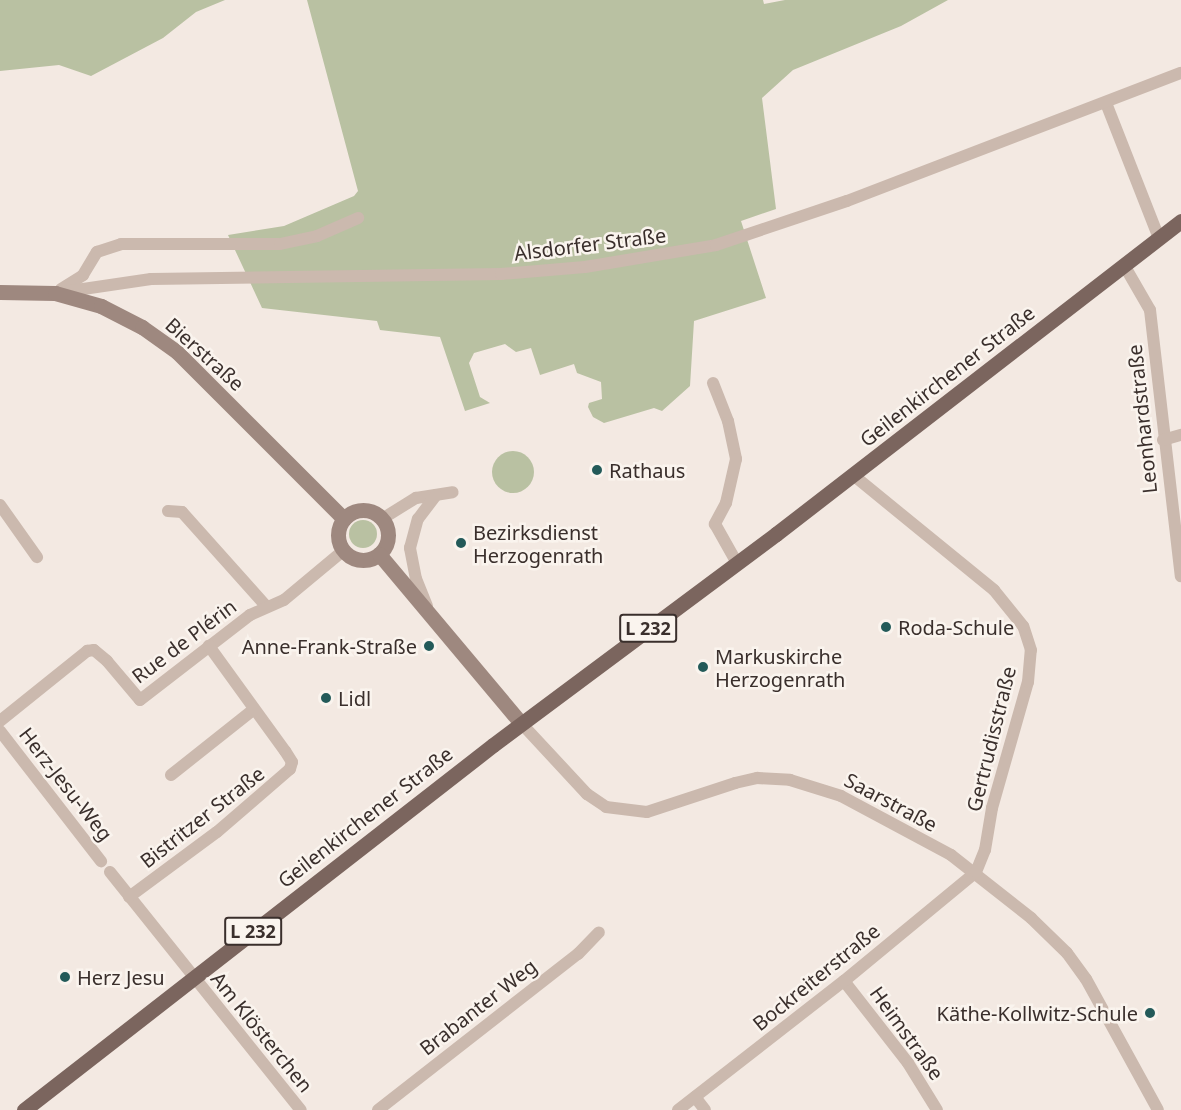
<!DOCTYPE html>
<meta charset="utf-8">
<style>
body{margin:0}
#map{position:relative;width:1181px;height:1110px;overflow:hidden;background:#f3e9e2;font-family:"Noto Sans",sans-serif}
div>[style]{position:absolute}
[style*='--x']{left:calc(var(--x)*1px);top:calc(var(--y)*1px);width:calc(var(--w)*1px);rotate:calc(var(--a)*1deg)}
.green>*{inset:0;background:#b9c1a2}
.round{border-radius:50%}
.minor>*{height:12px;margin:-6px;padding:0 6px;transform-origin:6px;border-radius:6px;background:#cbb9ae}
.secondary>*{height:15px;margin:-7.5px;padding:0 7.5px;transform-origin:7.5px;border-radius:7.5px;background:#9e887f}
.secondary>.ring{margin:-7.5px;padding:0;box-sizing:content-box;background:none;border:15px solid #9e887f;border-radius:50%}
.primary>*{height:15px;margin:-7.5px;padding:0 7.5px;transform-origin:7.5px;border-radius:7.5px;background:#7b655e}
.dots>*{width:16px;height:16px;translate:-50% -50%;box-sizing:border-box;border:3px solid #faf4ee;border-radius:50%}
span{translate:-50% -50%;white-space:nowrap;text-align:center;line-height:1.15;-webkit-text-stroke:5px #faf4ee;paint-order:stroke}
.shield-label span{padding:2px 4px;background:#faf4ee;border:2px solid;border-radius:4px;-webkit-text-stroke-width:0}
.shield-label{font-size:18px;color:#3a2f2c;font-weight:700}
.street-label{font-size:20px;color:#3a2f2c}
.poi-label{font-size:20px;color:#3a2f2c}
.left{translate:0 -50%;text-align:left}
.right{translate:-100% -50%;text-align:right}
</style>
<div id="map">
<div class="green">
<div style="clip-path:polygon(0 0,225px 0,196px 12px,163px 38px,91px 76px,59px 65px,0 71px)"></div>
<div style="clip-path:polygon(307px 0,763px 0,764px 4px,785px 0,948px 0,901px 26px,793px 70px,762px 98px,776px 209px,741px 221px,766px 298px,694px 321px,690px 386px,662px 411px,654px 408px,604px 423px,593px 417px,588px 407px,589px 403px,602px 399px,601px 382px,577px 373px,574px 364px,540px 375px,531px 348px,516px 352px,505px 344px,474px 353px,469px 363px,480px 397px,490px 403px,465px 411px,440px 337px,380px 330px,377px 321px,262px 308px,228px 235px,284px 226px,354px 196px,358px 191px)"></div>
<div class="round" style="left:492px;top:451px;width:42px;height:42px"></div>
<div class="round" style="left:349px;top:520px;width:28px;height:28px"></div>
</div>
<div class="minor">
<div style="--x:1106;--y:103;--w:145;--a:68.6"></div>
<div style="--x:1124;--y:265;--w:52;--a:60"></div>
<div style="--x:1150;--y:310;--w:268;--a:83.4"></div>
<div style="--x:61;--y:289;--w:26;--a:-32"></div>
<div style="--x:83;--y:275;--w:27;--a:-59"></div>
<div style="--x:97;--y:252;--w:25;--a:-18"></div>
<div style="--x:121;--y:244;--w:159;--a:0"></div>
<div style="--x:280;--y:244;--w:38;--a:-12"></div>
<div style="--x:317;--y:236;--w:45;--a:-23.7"></div>
<div style="--x:56;--y:293;--w:96;--a:-8.4"></div>
<div style="--x:151;--y:279;--w:350;--a:-0.8"></div>
<div style="--x:501;--y:274;--w:84;--a:-4.8"></div>
<div style="--x:585;--y:267;--w:133;--a:-9.5"></div>
<div style="--x:716;--y:245;--w:138;--a:-18.6"></div>
<div style="--x:847;--y:201;--w:358;--a:-21"></div>
<div style="--x:713;--y:383;--w:41;--a:68.5"></div>
<div style="--x:728;--y:421;--w:39;--a:78"></div>
<div style="--x:736;--y:459;--w:45;--a:102.8"></div>
<div style="--x:726;--y:503;--w:24;--a:118"></div>
<div style="--x:715;--y:524;--w:45;--a:60.6"></div>
<div style="--x:1163;--y:440;--w:19;--a:-16"></div>
<div style="--x:0;--y:505;--w:64;--a:54.6"></div>
<div style="--x:168;--y:511;--w:14;--a:4"></div>
<div style="--x:182;--y:512;--w:127;--a:48.2"></div>
<div style="--x:382;--y:519;--w:40;--a:-32"></div>
<div style="--x:416;--y:498;--w:37;--a:-9"></div>
<div style="--x:427;--y:606;--w:29;--a:-112"></div>
<div style="--x:416;--y:579;--w:32;--a:-101"></div>
<div style="--x:410;--y:548;--w:30;--a:-75"></div>
<div style="--x:418;--y:519;--w:30;--a:-53"></div>
<div style="--x:0;--y:721;--w:112;--a:-38.8"></div>
<div style="--x:87;--y:651;--w:7;--a:-8"></div>
<div style="--x:94;--y:650;--w:17;--a:40"></div>
<div style="--x:107;--y:661;--w:51;--a:49.8"></div>
<div style="--x:140;--y:700;--w:139;--a:-37.7"></div>
<div style="--x:250;--y:615;--w:37;--a:-24"></div>
<div style="--x:284;--y:600;--w:78;--a:-39.8"></div>
<div style="--x:521;--y:723;--w:97;--a:47.1"></div>
<div style="--x:587;--y:794;--w:23;--a:34"></div>
<div style="--x:606;--y:807;--w:41;--a:7"></div>
<div style="--x:647;--y:812;--w:93;--a:-18.2"></div>
<div style="--x:735;--y:783;--w:23;--a:-13"></div>
<div style="--x:757;--y:778;--w:33;--a:3"></div>
<div style="--x:790;--y:780;--w:53;--a:17.4"></div>
<div style="--x:841;--y:796;--w:125;--a:28.2"></div>
<div style="--x:951;--y:855;--w:102;--a:38.2"></div>
<div style="--x:1031;--y:918;--w:50;--a:44.2"></div>
<div style="--x:1067;--y:953;--w:32;--a:54"></div>
<div style="--x:1086;--y:979;--w:149;--a:61.2"></div>
<div style="--x:0;--y:731;--w:165;--a:52.2"></div>
<div style="--x:171;--y:775;--w:105;--a:-38.4"></div>
<div style="--x:110;--y:872;--w:305;--a:51.3"></div>
<div style="--x:129;--y:897;--w:109;--a:-36.5"></div>
<div style="--x:217;--y:832;--w:96;--a:-40.8"></div>
<div style="--x:290;--y:769;--w:7;--a:-74"></div>
<div style="--x:292;--y:762;--w:13;--a:-122"></div>
<div style="--x:285;--y:751;--w:130;--a:-125.9"></div>
<div style="--x:844;--y:981;--w:104;--a:52"></div>
<div style="--x:908;--y:1063;--w:55;--a:58.3"></div>
<div style="--x:695;--y:1097;--w:16;--a:52"></div>
<div style="--x:378;--y:1110;--w:254;--a:-38"></div>
<div style="--x:578;--y:954;--w:30;--a:-46"></div>
<div style="--x:678;--y:1110;--w:210;--a:-37.9"></div>
<div style="--x:844;--y:981;--w:171;--a:-39.5"></div>
<div style="--x:976;--y:872;--w:24;--a:-68"></div>
<div style="--x:985;--y:850;--w:43;--a:-80.5"></div>
<div style="--x:992;--y:808;--w:131;--a:-74.1"></div>
<div style="--x:1028;--y:682;--w:32;--a:-85"></div>
<div style="--x:1031;--y:650;--w:25;--a:-108"></div>
<div style="--x:1023;--y:626;--w:46;--a:-128.9"></div>
<div style="--x:994;--y:590;--w:182;--a:-140.8"></div>
</div>
<div class="secondary">
<div style="--x:0;--y:292;--w:55;--a:1"></div>
<div style="--x:55;--y:293;--w:48;--a:15.8"></div>
<div style="--x:101;--y:306;--w:46;--a:27.1"></div>
<div style="--x:142;--y:327;--w:43;--a:35.5"></div>
<div style="--x:177;--y:352;--w:236;--a:45"></div>
<div class="ring" style="left:338px;top:510px;width:35px;height:35px"></div>
<div style="--x:379;--y:554;--w:221;--a:50"></div>
</div>
<div class="primary">
<div style="--x:24;--y:1110;--w:594;--a:-37.89"></div>
<div style="--x:493;--y:745;--w:353;--a:-36.7"></div>
<div style="--x:776;--y:534;--w:512;--a:-37.7"></div>
</div>
<div class="dots">
<div style="left:597px;top:470px;background:#235a59"></div>
<div style="left:461px;top:543px;background:#235a59"></div>
<div style="left:886px;top:627px;background:#235a59"></div>
<div style="left:429px;top:646px;background:#235a59"></div>
<div style="left:703px;top:667px;background:#235a59"></div>
<div style="left:326px;top:698px;background:#235a59"></div>
<div style="left:65px;top:977px;background:#235a59"></div>
<div style="left:1150px;top:1013px;background:#235a59"></div>
</div>
<div class="shield-label">
<span style="left:648px;top:628px">L 232</span>
<span style="left:253px;top:931px">L 232</span>
</div>
<div class="street-label">
<span style="left:590px;top:244px;rotate:-7deg">Alsdorfer Straße</span>
<span style="left:205px;top:354px;rotate:42deg">Bierstraße</span>
<span style="left:947px;top:376px;rotate:-38deg">Geilenkirchener Straße</span>
<span style="left:1142px;top:419px;rotate:-96deg">Leonhardstraße</span>
<span style="left:184px;top:641px;rotate:-37deg">Rue de Plérin</span>
<span style="left:991px;top:739px;rotate:-76deg">Gertrudisstraße</span>
<span style="left:66px;top:784px;rotate:52deg">Herz-Jesu-Weg</span>
<span style="left:891px;top:802px;rotate:28deg">Saarstraße</span>
<span style="left:202px;top:817px;rotate:-38deg">Bistritzer Straße</span>
<span style="left:365px;top:817px;rotate:-38deg">Geilenkirchener Straße</span>
<span style="left:816px;top:977px;rotate:-39deg">Bockreiterstraße</span>
<span style="left:478px;top:1007px;rotate:-38deg">Brabanter Weg</span>
<span style="left:262px;top:1032px;rotate:51deg">Am Klösterchen</span>
<span style="left:907px;top:1033px;rotate:54deg">Heimstraße</span>
</div>
<div class="poi-label">
<span class="left" style="left:609px;top:470px">Rathaus</span>
<span class="left" style="left:473px;top:544px">Bezirksdienst<br>Herzogenrath</span>
<span class="left" style="left:898px;top:627px">Roda-Schule</span>
<span class="right" style="left:417px;top:646px">Anne-Frank-Straße</span>
<span class="left" style="left:715px;top:668px">Markuskirche<br>Herzogenrath</span>
<span class="left" style="left:338px;top:698px">Lidl</span>
<span class="left" style="left:77px;top:977px">Herz Jesu</span>
<span class="right" style="left:1138px;top:1013px">Käthe-Kollwitz-Schule</span>
</div>
</div>
